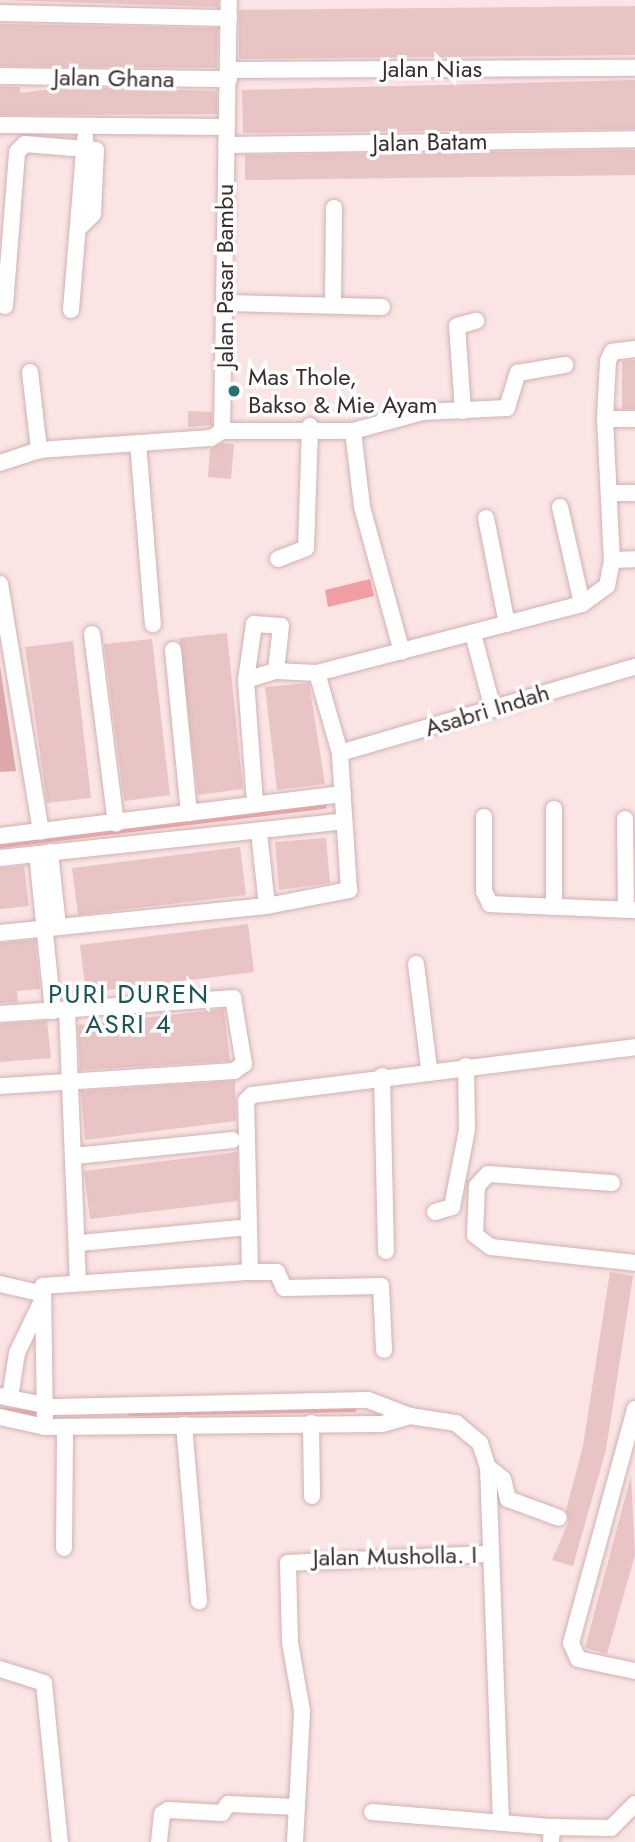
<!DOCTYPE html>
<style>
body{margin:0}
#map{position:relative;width:635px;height:1842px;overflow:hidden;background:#fae4e4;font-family:Jost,sans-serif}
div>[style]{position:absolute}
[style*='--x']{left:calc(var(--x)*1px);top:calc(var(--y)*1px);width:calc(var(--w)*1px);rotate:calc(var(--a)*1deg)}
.green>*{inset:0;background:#dda8aa}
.water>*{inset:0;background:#f19ea3}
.stream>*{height:4.5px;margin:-2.25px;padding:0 2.25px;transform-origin:2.25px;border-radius:2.25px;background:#f19ea3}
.building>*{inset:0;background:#e8c4c5}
.roads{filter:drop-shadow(0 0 2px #d4b0b1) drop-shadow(0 0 2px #d4b0b1)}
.minor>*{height:16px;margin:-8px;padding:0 8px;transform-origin:8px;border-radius:8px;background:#fff}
.dots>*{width:19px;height:19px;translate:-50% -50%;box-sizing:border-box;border:4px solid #fff;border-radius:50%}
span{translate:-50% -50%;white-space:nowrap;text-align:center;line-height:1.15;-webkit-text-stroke:7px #fff;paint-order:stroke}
.street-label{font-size:24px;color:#3b2d2d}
.poi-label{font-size:24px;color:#3b2d2d}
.left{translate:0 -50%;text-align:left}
.neighbourhood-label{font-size:26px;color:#1a5657;letter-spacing:2px}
</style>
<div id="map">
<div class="green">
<div style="clip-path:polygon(0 666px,16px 771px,0 772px)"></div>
</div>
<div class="water">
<div style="clip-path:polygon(370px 579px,374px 596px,328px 607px,325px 590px)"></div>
</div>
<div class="stream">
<div style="--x:0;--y:845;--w:326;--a:-6.9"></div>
<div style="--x:0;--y:1409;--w:37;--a:6"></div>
<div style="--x:130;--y:1413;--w:223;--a:-1"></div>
</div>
<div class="building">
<div style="clip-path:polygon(0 0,219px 0,218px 7px)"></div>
<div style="clip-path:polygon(635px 6px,635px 55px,239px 59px,239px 10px)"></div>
<div style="clip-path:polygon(0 24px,218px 28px,217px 68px,0 66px)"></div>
<div style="clip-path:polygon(635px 80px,635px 129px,243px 133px,242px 90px)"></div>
<div style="clip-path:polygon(0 87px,20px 87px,20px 93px,69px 87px,217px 91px,217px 114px,0 115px)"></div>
<div style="clip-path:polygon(635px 150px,635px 175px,245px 180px,245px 155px)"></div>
<div style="clip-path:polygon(635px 360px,635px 409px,622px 409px,622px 361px)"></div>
<div style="clip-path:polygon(188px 411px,212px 412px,212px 425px,188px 427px)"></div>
<div style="clip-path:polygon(223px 443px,234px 444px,231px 479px,208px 477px,210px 449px)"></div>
<div style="clip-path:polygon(227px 633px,243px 789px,198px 795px,179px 638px)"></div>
<div style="clip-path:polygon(152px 639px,170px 795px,124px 801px,104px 644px)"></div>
<div style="clip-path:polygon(73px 641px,91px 798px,47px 803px,25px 647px)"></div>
<div style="clip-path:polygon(309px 683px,325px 784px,277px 790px,265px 687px)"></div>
<div style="clip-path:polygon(326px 838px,330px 883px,279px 890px,275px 842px)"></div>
<div style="clip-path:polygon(240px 847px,246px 895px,78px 915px,72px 868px)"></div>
<div style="clip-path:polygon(24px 866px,29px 906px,0 909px,0 868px)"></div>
<div style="clip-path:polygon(248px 924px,254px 972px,86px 993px,80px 945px)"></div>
<div style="clip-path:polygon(35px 940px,40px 989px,17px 991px,18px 1002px,0 1003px,0 943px)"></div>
<div style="clip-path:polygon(224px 1009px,230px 1061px,80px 1070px,78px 1025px)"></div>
<div style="clip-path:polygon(47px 1021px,51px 1058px,0 1062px,0 1024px)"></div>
<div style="clip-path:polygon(235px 1081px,236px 1121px,85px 1140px,81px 1091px)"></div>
<div style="clip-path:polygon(237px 1152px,238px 1201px,90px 1219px,84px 1171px)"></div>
<div style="clip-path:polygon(610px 1272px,633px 1276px,606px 1450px,573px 1566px,552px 1560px,569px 1521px,566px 1510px,583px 1446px)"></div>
<div style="clip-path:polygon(631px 1476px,635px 1555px,607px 1654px,585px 1648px)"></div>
</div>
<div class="roads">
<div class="minor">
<div style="--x:0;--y:13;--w:229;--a:1.3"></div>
<div style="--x:229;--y:70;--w:406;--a:-0.3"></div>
<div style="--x:0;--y:76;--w:229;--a:0.8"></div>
<div style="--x:0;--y:125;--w:226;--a:0.5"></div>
<div style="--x:226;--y:145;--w:409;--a:-0.8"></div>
<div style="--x:226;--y:303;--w:156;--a:1.5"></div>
<div style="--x:333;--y:304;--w:96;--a:-89.4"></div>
<div style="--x:5;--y:306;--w:154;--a:-85.5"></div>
<div style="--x:17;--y:152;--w:11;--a:-45"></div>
<div style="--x:25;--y:144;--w:71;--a:4.8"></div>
<div style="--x:96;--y:150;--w:64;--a:92.7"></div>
<div style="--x:93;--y:214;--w:21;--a:135"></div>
<div style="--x:71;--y:310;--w:173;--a:-85.3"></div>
<div style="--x:635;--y:349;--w:23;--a:173"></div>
<div style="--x:612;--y:352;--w:10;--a:114"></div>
<div style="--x:608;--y:361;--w:58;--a:93"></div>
<div style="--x:605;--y:419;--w:141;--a:87.2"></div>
<div style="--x:612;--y:560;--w:23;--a:-2"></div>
<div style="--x:30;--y:372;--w:79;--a:83.4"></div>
<div style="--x:463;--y:411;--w:85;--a:-94"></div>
<div style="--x:457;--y:326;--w:20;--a:-15"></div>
<div style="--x:605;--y:419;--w:30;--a:0"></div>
<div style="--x:222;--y:431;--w:131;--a:0"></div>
<div style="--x:353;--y:431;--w:73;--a:-15.2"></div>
<div style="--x:423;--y:412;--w:84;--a:-2.7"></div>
<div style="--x:507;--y:408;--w:37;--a:-73"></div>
<div style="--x:518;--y:373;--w:48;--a:-9.7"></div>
<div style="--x:353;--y:431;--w:77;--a:83.2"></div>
<div style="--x:362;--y:507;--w:150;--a:74.6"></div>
<div style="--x:138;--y:443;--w:182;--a:85.3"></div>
<div style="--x:0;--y:463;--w:41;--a:-18.4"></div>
<div style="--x:39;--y:450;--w:172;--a:-4"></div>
<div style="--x:211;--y:438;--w:13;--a:-32"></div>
<div style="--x:222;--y:431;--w:431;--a:-89.1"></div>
<div style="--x:609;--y:493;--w:26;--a:0"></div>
<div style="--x:560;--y:507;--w:99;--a:77.2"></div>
<div style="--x:486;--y:518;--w:108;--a:78.8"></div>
<div style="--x:278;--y:559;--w:30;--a:-21"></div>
<div style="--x:306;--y:548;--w:122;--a:-88.1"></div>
<div style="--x:0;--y:584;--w:251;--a:80.6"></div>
<div style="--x:92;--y:634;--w:191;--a:82.8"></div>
<div style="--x:473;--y:634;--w:78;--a:75.1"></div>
<div style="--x:173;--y:650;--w:164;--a:84.4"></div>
<div style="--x:246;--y:680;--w:57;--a:-81.9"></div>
<div style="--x:254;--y:624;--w:27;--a:4"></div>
<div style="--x:281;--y:626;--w:45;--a:96.3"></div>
<div style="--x:340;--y:753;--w:307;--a:-16.3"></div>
<div style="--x:255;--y:803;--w:123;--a:-94.2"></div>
<div style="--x:246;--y:680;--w:31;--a:-17"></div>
<div style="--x:276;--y:671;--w:41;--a:2.8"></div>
<div style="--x:317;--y:673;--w:274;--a:-14.6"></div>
<div style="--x:582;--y:604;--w:31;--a:-36"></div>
<div style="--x:607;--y:586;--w:26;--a:-79"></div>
<div style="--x:484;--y:817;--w:74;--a:90"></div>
<div style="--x:484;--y:891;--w:14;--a:65"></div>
<div style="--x:490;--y:904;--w:145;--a:2.4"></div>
<div style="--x:625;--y:819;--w:90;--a:89.4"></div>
<div style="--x:259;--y:832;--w:74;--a:83.8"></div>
<div style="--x:0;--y:836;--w:345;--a:-7"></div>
<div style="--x:50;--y:852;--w:74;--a:83.8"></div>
<div style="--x:37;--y:854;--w:158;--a:84.2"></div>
<div style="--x:0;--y:858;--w:346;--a:-6.1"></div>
<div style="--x:554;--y:907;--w:98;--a:-90"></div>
<div style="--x:0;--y:933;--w:268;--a:-5.8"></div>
<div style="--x:267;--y:906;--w:84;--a:-11"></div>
<div style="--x:349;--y:890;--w:137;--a:-93.8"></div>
<div style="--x:340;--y:753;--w:83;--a:-106"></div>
<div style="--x:416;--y:964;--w:106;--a:82.9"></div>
<div style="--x:67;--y:1010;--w:273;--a:87.7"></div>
<div style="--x:0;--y:1014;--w:234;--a:-3.9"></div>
<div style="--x:233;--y:998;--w:67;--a:80.5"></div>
<div style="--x:244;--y:1064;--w:12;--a:145"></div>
<div style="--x:234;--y:1071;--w:234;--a:176.3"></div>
<div style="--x:382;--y:1076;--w:175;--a:88.7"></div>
<div style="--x:75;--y:1156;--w:158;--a:-5.8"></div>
<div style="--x:612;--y:1183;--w:124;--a:-175.8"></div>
<div style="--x:488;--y:1174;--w:16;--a:133"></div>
<div style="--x:477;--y:1186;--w:49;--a:92.3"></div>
<div style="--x:475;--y:1235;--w:20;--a:37"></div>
<div style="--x:491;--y:1247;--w:145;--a:6.3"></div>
<div style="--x:435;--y:1212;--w:18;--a:-16"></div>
<div style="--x:452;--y:1207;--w:78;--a:-79"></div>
<div style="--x:467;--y:1130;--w:64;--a:-90.9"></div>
<div style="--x:80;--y:1243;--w:161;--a:-5.4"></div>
<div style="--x:250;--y:1272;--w:27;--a:0"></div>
<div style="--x:277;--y:1272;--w:17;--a:66"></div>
<div style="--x:284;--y:1288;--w:97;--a:-1.2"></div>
<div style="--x:381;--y:1286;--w:64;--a:87.3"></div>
<div style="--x:0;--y:1284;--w:40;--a:13"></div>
<div style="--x:0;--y:1396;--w:55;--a:11.5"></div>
<div style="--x:54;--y:1407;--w:314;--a:-1.3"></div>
<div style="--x:368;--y:1400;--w:45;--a:20.9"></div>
<div style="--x:410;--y:1416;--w:47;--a:8.7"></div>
<div style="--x:456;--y:1423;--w:31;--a:40"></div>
<div style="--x:480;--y:1443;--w:25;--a:72"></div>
<div style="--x:488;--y:1467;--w:352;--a:87.9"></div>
<div style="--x:10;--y:1398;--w:46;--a:-81.2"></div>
<div style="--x:17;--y:1353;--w:53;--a:-64.4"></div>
<div style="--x:635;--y:1409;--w:243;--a:105.3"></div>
<div style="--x:571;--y:1643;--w:17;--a:66"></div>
<div style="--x:578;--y:1659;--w:58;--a:11.9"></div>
<div style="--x:0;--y:1417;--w:46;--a:12.5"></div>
<div style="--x:45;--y:1427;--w:337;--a:-0.5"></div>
<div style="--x:382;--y:1424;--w:29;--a:-16"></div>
<div style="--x:311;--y:1423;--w:73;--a:89.2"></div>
<div style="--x:184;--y:1425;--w:177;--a:85.1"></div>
<div style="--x:45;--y:1427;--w:141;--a:-90.8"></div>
<div style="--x:43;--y:1286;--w:207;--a:-3.9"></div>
<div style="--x:250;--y:1272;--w:171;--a:-91.3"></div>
<div style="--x:246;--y:1101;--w:8;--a:-45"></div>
<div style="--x:252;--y:1095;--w:386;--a:-7.1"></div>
<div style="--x:488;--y:1467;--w:19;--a:39"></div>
<div style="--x:503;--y:1479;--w:21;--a:76"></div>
<div style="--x:508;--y:1499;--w:54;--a:20.4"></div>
<div style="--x:64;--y:1548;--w:121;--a:-89.5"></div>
<div style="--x:0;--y:1669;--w:46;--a:17.7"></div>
<div style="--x:44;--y:1683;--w:160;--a:84.3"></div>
<div style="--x:372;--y:1812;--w:181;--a:4.8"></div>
<div style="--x:552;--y:1827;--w:15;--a:94"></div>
<div style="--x:552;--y:1827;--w:59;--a:1"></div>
<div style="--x:611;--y:1828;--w:34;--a:-45"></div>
<div style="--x:159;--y:1842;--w:28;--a:-84"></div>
<div style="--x:162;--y:1814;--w:7;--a:-34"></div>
<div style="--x:168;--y:1810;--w:54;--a:3.2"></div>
<div style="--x:222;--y:1813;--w:11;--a:-56"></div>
<div style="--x:228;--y:1804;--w:69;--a:2.5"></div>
<div style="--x:295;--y:1842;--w:131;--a:-86.9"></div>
<div style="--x:302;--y:1711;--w:70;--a:-99.9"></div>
<div style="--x:290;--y:1642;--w:79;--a:-91.5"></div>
<div style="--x:288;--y:1563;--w:202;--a:-2.6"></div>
</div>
</div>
<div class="dots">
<div style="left:234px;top:391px;background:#267172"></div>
</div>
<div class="street-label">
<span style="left:432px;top:69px">Jalan Nias</span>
<span style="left:114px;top:78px;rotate:1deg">Jalan Ghana</span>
<span style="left:430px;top:142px;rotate:-1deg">Jalan Batam</span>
<span style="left:225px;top:276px;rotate:-90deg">Jalan Pasar Bambu</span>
<span style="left:487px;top:710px;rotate:-17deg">Asabri Indah</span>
<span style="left:395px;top:1556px;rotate:-1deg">Jalan Musholla. I</span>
</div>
<div class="poi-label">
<span class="left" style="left:248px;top:391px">Mas Thole,<br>Bakso &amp; Mie Ayam</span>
</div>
<div class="neighbourhood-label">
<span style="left:129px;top:1010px">PURI DUREN<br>ASRI 4</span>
</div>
</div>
